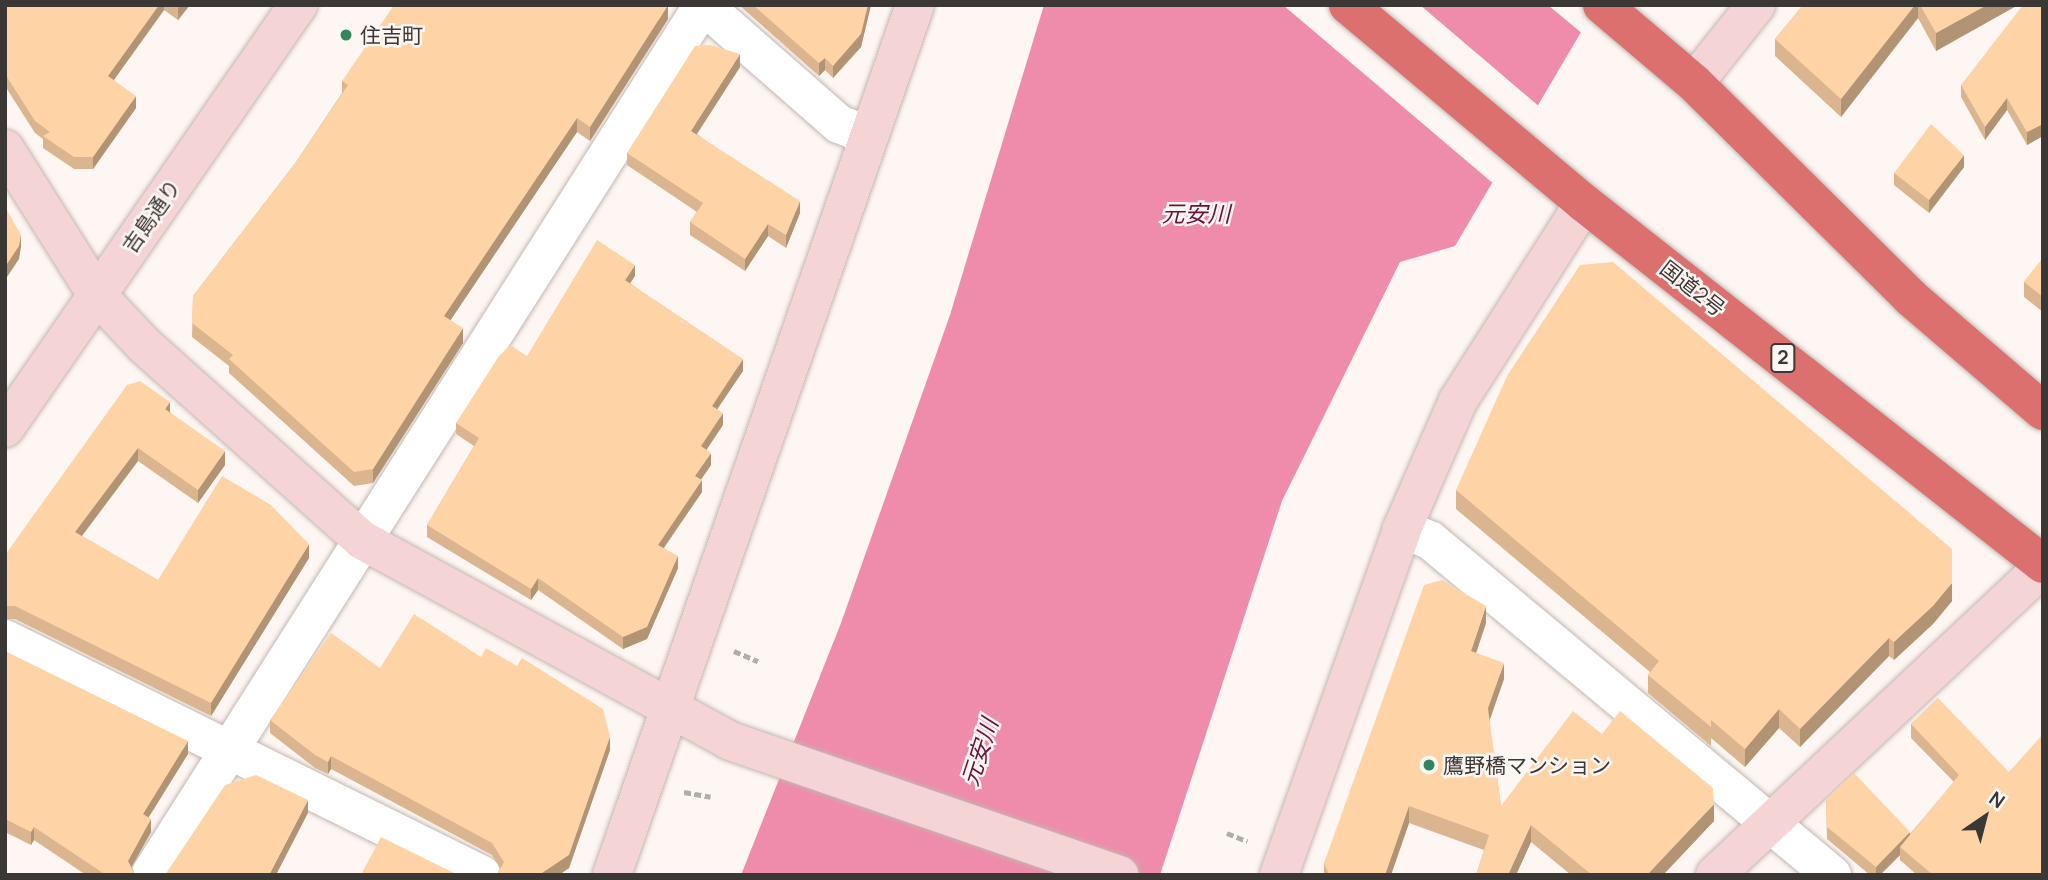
<!DOCTYPE html>
<meta charset="utf-8">
<style>
body{margin:0}
#map{position:relative;width:2048px;height:880px;overflow:hidden;background:#fef6f2;font-family:Manrope,"Noto Sans JP",sans-serif}
div>[style]{position:absolute}
[style*='--x']{left:calc(var(--x)*1px);top:calc(var(--y)*1px);width:calc(var(--w)*1px);rotate:calc(var(--a)*1deg)}
.water>*{inset:0;background:#ef8cac}
.pier>*{inset:0;background:#fef6f2}
.path>*{height:4.5px;margin-top:-2.25px;transform-origin:0;background:repeating-linear-gradient(90deg,#b3adaa 0 7px,transparent 0 10.5px)}
.roads{filter:drop-shadow(0 0 2px #c1b7b2) drop-shadow(0 0 2px #c1b7b2)}
.street>*{height:38px;margin:-19px;padding:0 19px;transform-origin:19px;border-radius:19px;background:#fff}
.secondary>*{height:38px;margin:-19px;padding:0 19px;transform-origin:19px;border-radius:19px;background:#f4d4d4}
.highway>*{height:38px;margin:-19px;padding:0 19px;transform-origin:19px;border-radius:19px;background:#dc706e}
.wall>*{inset:0;background:#dab58f}
.shaded-wall>*{inset:0;background:#b29474}
.building>*{inset:0;background:#fed3a6}
.dots>*{width:19px;height:19px;translate:-50% -50%;box-sizing:border-box;border:4px solid #fef6f2;border-radius:50%}
span{translate:-50% -50%;white-space:nowrap;text-align:center;line-height:1.15;-webkit-text-stroke:5px #fef6f2;paint-order:stroke}
.shield-label span{padding:2px 5px;background:#fef6f2;border:2px solid;border-radius:5px;-webkit-text-stroke-width:0}
.shield-label{font-size:19px;color:#3b3735;font-weight:700}
.poi-label{font-size:21px;color:#3b3735}
.left{translate:0 -50%;text-align:left}
.street-label{font-size:21px;color:#3b3735}
.water-label{font-size:23px;color:#691138;font-style:italic}
.frame{position:absolute;inset:0;border:7px solid #3b3735;pointer-events:none}
.north{position:absolute;left:1950px;top:782px;width:70px;height:70px;-webkit-text-stroke:5px #fef6f2;paint-order:stroke;rotate:35deg;font-size:19px;font-weight:700;line-height:28px;text-align:center;color:#3b3735}
.north::after{content:'';display:block;margin:auto;width:24px;height:32px;background:#3b3735;clip-path:polygon(50% 0,100% 100%,50% 72%,0 100%)}
</style>
<div id="map">
<div class="water">
<div style="clip-path:polygon(1044px 5px,1597px 5px,1455px 246px,1400px 262px,1282px 501px,1160px 875px,741px 875px,841px 623px,950px 315px)"></div>
</div>
<div class="pier">
<div style="clip-path:polygon(1283px 5px,1420px 5px,1541px 108px,1495px 185px)"></div>
<div style="clip-path:polygon(1548px 5px,1600px 5px,1584px 35px)"></div>
</div>
<div class="path">
<div style="--x:734;--y:651;--w:26;--a:23"></div>
<div style="--x:684;--y:792;--w:27;--a:10"></div>
<div style="--x:1227;--y:833;--w:22;--a:22"></div>
</div>
<div class="roads">
<div class="street">
<div style="--x:703;--y:5;--w:181;--a:41.2"></div>
<div style="--x:839;--y:124;--w:32;--a:22"></div>
<div style="--x:1402;--y:529;--w:31;--a:22"></div>
<div style="--x:1431;--y:541;--w:522;--a:39.79"></div>
<div style="--x:5;--y:639;--w:532;--a:26.32"></div>
<div style="--x:150;--y:875;--w:1031;--a:-57.56"></div>
</div>
<div class="secondary">
<div style="--x:1694;--y:83;--w:100;--a:-51.5"></div>
<div style="--x:5;--y:149;--w:173;--a:57.8"></div>
<div style="--x:97;--y:295;--w:69;--a:46.8"></div>
<div style="--x:144;--y:345;--w:292;--a:41.8"></div>
<div style="--x:362;--y:540;--w:419;--a:28.6"></div>
<div style="--x:730;--y:741;--w:412;--a:19"></div>
<div style="--x:5;--y:428;--w:515;--a:-55.29"></div>
<div style="--x:612;--y:875;--w:921;--a:-70.8"></div>
<div style="--x:1279;--y:875;--w:367;--a:-70.4"></div>
<div style="--x:1402;--y:529;--w:140;--a:-66.4"></div>
<div style="--x:1458;--y:401;--w:235;--a:-57.5"></div>
<div style="--x:1715;--y:875;--w:450;--a:-43.2"></div>
</div>
<div class="highway">
<div style="--x:1348;--y:5;--w:308;--a:40"></div>
<div style="--x:1584;--y:203;--w:584;--a:38.18"></div>
<div style="--x:1602;--y:5;--w:121;--a:40.3"></div>
<div style="--x:1694;--y:83;--w:304;--a:44.7"></div>
<div style="--x:1910;--y:297;--w:175;--a:40.6"></div>
</div>
</div>
<div class="wall">
<div style="clip-path:polygon(5px 5px,190px 5px,178px 20px,164px 10px,114px 80px,136px 108px,93px 169px,74px 169px,43px 148px,43px 139px,35px 133px,5px 86px)"></div>
<div style="clip-path:polygon(739px 5px,871px 5px,861px 47px,833px 78px,825px 70px,819px 76px)"></div>
<div style="clip-path:polygon(1803px 5px,2018px 5px,1936px 51px,1918px 18px,1841px 117px,1775px 56px,1775px 39px)"></div>
<div style="clip-path:polygon(2043px 5px,2043px 136px,2027px 145px,2007px 110px,1985px 140px,1961px 97px,1961px 85px)"></div>
<div style="clip-path:polygon(668px 19px,590px 141px,577px 132px,450px 320px,463px 343px,373px 483px,354px 486px,229px 373px,229px 366px,192px 337px,193px 296px,296px 162px,342px 93px,342px 81px)"></div>
<div style="clip-path:polygon(740px 67px,697px 134px,800px 213px,786px 248px,768px 236px,745px 271px,690px 235px,690px 222px,697px 212px,627px 165px,627px 153px)"></div>
<div style="clip-path:polygon(1964px 167px,1929px 213px,1894px 185px,1894px 173px)"></div>
<div style="clip-path:polygon(2043px 258px,2043px 312px,2024px 297px,2024px 282px)"></div>
<div style="clip-path:polygon(635px 276px,630px 283px,743px 371px,717px 409px,723px 425px,706px 450px,711px 465px,701px 480px,702px 492px,664px 548px,678px 568px,647px 639px,623px 649px,538px 590px,531px 600px,427px 537px,427px 525px,474px 446px,456px 434px,456px 423px,527px 356px)"></div>
<div style="clip-path:polygon(170px 412px,225px 465px,198px 503px,138px 461px,82px 536px,158px 580px,309px 558px,211px 716px,15px 619px,5px 619px,5px 555px)"></div>
<div style="clip-path:polygon(1456px 490px,1952px 601px,1933px 624px,1894px 660px,1889px 656px,1800px 747px,1779px 728px,1745px 767px,1711px 738px,1711px 746px,1648px 693px,1648px 675px,1650px 672px,1456px 509px)"></div>
<div style="clip-path:polygon(1486px 623px,1476px 653px,1504px 679px,1489px 720px,1501px 806px,1714px 821px,1663px 875px,1571px 875px,1531px 842px,1516px 875px,1476px 875px,1484px 850px,1409px 823px,1391px 875px,1324px 875px,1324px 863px)"></div>
<div style="clip-path:polygon(5px 651px,188px 754px,149px 817px,151px 832px,132px 867px,135px 875px,86px 875px,34px 840px,31px 845px,5px 832px)"></div>
<div style="clip-path:polygon(380px 668px,610px 750px,569px 868px,559px 875px,497px 875px,500px 868px,492px 855px,331px 769px,328px 774px,315px 768px,270px 733px,270px 720px)"></div>
<div style="clip-path:polygon(1938px 698px,2043px 875px,1917px 875px,1900px 860px,1900px 855px,1880px 875px,1870px 875px,1827px 839px,1826px 800px,1910px 834px,1954px 782px,1911px 738px,1911px 724px)"></div>
</div>
<div class="shaded-wall">
<div style="clip-path:polygon(159px 5px,164px 5px,164px 10px,108px 88px,108px 76px)"></div>
<div style="clip-path:polygon(181px 5px,190px 5px,178px 20px,178px 8px)"></div>
<div style="clip-path:polygon(668px 5px,668px 19px,590px 141px,590px 127px)"></div>
<div style="clip-path:polygon(868px 5px,871px 5px,861px 47px,833px 78px,833px 66px)"></div>
<div style="clip-path:polygon(1915px 5px,1918px 5px,1918px 18px,1841px 117px,1841px 99px)"></div>
<div style="clip-path:polygon(1987px 5px,2018px 5px,1936px 51px,1936px 33px)"></div>
<div style="clip-path:polygon(740px 54px,740px 67px,691px 143px,691px 131px)"></div>
<div style="clip-path:polygon(825px 58px,825px 70px,819px 76px,819px 63px)"></div>
<div style="clip-path:polygon(136px 96px,136px 108px,93px 169px,93px 157px)"></div>
<div style="clip-path:polygon(2007px 98px,2007px 110px,1985px 140px,1985px 127px)"></div>
<div style="clip-path:polygon(577px 118px,577px 132px,444px 330px,444px 316px)"></div>
<div style="clip-path:polygon(2043px 124px,2043px 136px,2027px 145px,2027px 132px)"></div>
<div style="clip-path:polygon(1964px 155px,1964px 167px,1929px 213px,1929px 200px)"></div>
<div style="clip-path:polygon(800px 201px,800px 213px,786px 248px,786px 235px)"></div>
<div style="clip-path:polygon(768px 224px,768px 236px,745px 271px,745px 259px)"></div>
<div style="clip-path:polygon(21px 235px,21px 247px,19px 259px,5px 280px,5px 267px)"></div>
<div style="clip-path:polygon(635px 265px,635px 276px,625px 291px,625px 280px)"></div>
<div style="clip-path:polygon(463px 328px,463px 343px,373px 483px,373px 469px)"></div>
<div style="clip-path:polygon(743px 359px,743px 371px,712px 417px,712px 406px)"></div>
<div style="clip-path:polygon(170px 402px,170px 416px,165px 409px)"></div>
<div style="clip-path:polygon(723px 413px,723px 425px,701px 458px,701px 446px)"></div>
<div style="clip-path:polygon(138px 448px,138px 461px,75px 545px,75px 532px)"></div>
<div style="clip-path:polygon(225px 451px,225px 465px,198px 503px,198px 490px)"></div>
<div style="clip-path:polygon(711px 453px,711px 465px,695px 488px,695px 476px)"></div>
<div style="clip-path:polygon(702px 480px,702px 492px,658px 556px,658px 545px)"></div>
<div style="clip-path:polygon(309px 544px,309px 558px,211px 716px,211px 703px)"></div>
<div style="clip-path:polygon(678px 556px,678px 568px,647px 639px,623px 649px,623px 637px)"></div>
<div style="clip-path:polygon(538px 578px,538px 590px,531px 600px,531px 589px)"></div>
<div style="clip-path:polygon(1952px 583px,1952px 601px,1933px 624px,1894px 660px,1894px 642px)"></div>
<div style="clip-path:polygon(1486px 606px,1486px 623px,1471px 668px,1471px 651px)"></div>
<div style="clip-path:polygon(1889px 638px,1889px 656px,1800px 747px,1800px 729px)"></div>
<div style="clip-path:polygon(1504px 663px,1504px 679px,1488px 725px,1488px 708px)"></div>
<div style="clip-path:polygon(1779px 709px,1779px 728px,1745px 767px,1745px 749px)"></div>
<div style="clip-path:polygon(610px 737px,610px 750px,569px 868px,559px 875px,539px 875px)"></div>
<div style="clip-path:polygon(188px 741px,188px 754px,143px 826px,143px 814px)"></div>
<div style="clip-path:polygon(331px 756px,331px 769px,328px 774px,328px 762px)"></div>
<div style="clip-path:polygon(308px 800px,308px 813px,276px 875px,269px 875px)"></div>
<div style="clip-path:polygon(1714px 804px,1714px 821px,1663px 875px,1647px 875px)"></div>
<div style="clip-path:polygon(1409px 806px,1409px 823px,1391px 875px,1385px 875px)"></div>
<div style="clip-path:polygon(151px 819px,151px 832px,128px 873px,128px 861px)"></div>
<div style="clip-path:polygon(1531px 825px,1531px 842px,1516px 875px,1508px 875px)"></div>
<div style="clip-path:polygon(34px 827px,34px 840px,31px 845px,31px 832px)"></div>
<div style="clip-path:polygon(1910px 832px,1910px 844px,1900px 847px,1900px 855px,1880px 875px,1876px 875px,1876px 867px)"></div>
</div>
<div class="building">
<div style="clip-path:polygon(5px 5px,159px 5px,108px 76px,136px 96px,93px 157px,74px 157px,43px 136px,50px 132px,35px 121px,5px 74px)"></div>
<div style="clip-path:polygon(394px 5px,668px 5px,590px 127px,577px 118px,444px 316px,463px 328px,373px 469px,354px 472px,229px 359px,233px 355px,192px 323px,193px 296px,296px 162px,348px 85px,342px 81px)"></div>
<div style="clip-path:polygon(753px 5px,868px 5px,861px 34px,833px 66px,825px 58px,819px 63px)"></div>
<div style="clip-path:polygon(1803px 5px,1915px 5px,1841px 99px,1775px 39px)"></div>
<div style="clip-path:polygon(1920px 5px,1987px 5px,1936px 33px)"></div>
<div style="clip-path:polygon(2023px 5px,2043px 5px,2043px 124px,2027px 132px,2007px 98px,1985px 127px,1961px 85px)"></div>
<div style="clip-path:polygon(710px 45px,740px 54px,691px 131px,800px 201px,786px 235px,768px 224px,745px 259px,690px 222px,703px 203px,627px 153px,695px 46px)"></div>
<div style="clip-path:polygon(1931px 124px,1964px 155px,1929px 200px,1894px 173px)"></div>
<div style="clip-path:polygon(5px 207px,21px 235px,19px 246px,5px 267px)"></div>
<div style="clip-path:polygon(597px 240px,635px 265px,625px 280px,743px 359px,712px 406px,723px 413px,701px 446px,711px 453px,695px 476px,702px 480px,658px 545px,678px 556px,647px 627px,623px 637px,538px 578px,531px 589px,427px 525px,479px 438px,456px 423px,499px 356px,510px 345px,527px 356px)"></div>
<div style="clip-path:polygon(2043px 258px,2043px 297px,2024px 282px)"></div>
<div style="clip-path:polygon(1613px 262px,1952px 549px,1952px 583px,1933px 606px,1894px 642px,1889px 638px,1800px 729px,1779px 709px,1745px 749px,1711px 720px,1711px 727px,1648px 675px,1659px 661px,1456px 490px,1507px 376px,1580px 265px)"></div>
<div style="clip-path:polygon(140px 381px,170px 402px,165px 409px,225px 451px,198px 490px,138px 448px,75px 532px,158px 580px,222px 476px,271px 505px,309px 544px,211px 703px,15px 606px,5px 606px,5px 555px,127px 385px)"></div>
<div style="clip-path:polygon(1442px 580px,1486px 606px,1471px 651px,1504px 663px,1488px 708px,1501px 806px,1573px 711px,1602px 734px,1620px 711px,1713px 788px,1714px 804px,1647px 875px,1592px 875px,1531px 825px,1508px 875px,1476px 875px,1489px 835px,1409px 806px,1385px 875px,1329px 875px,1324px 863px,1424px 585px)"></div>
<div style="clip-path:polygon(414px 614px,481px 657px,486px 648px,517px 666px,522px 658px,603px 709px,610px 737px,569px 855px,539px 875px,497px 875px,504px 862px,492px 843px,331px 756px,328px 762px,315px 755px,270px 720px,331px 633px,380px 668px)"></div>
<div style="clip-path:polygon(5px 651px,188px 741px,143px 814px,151px 819px,128px 861px,135px 875px,106px 875px,34px 827px,31px 832px,5px 819px)"></div>
<div style="clip-path:polygon(1938px 698px,2009px 772px,2043px 734px,2043px 875px,1933px 875px,1900px 847px,1959px 775px,1911px 724px)"></div>
<div style="clip-path:polygon(1854px 773px,1910px 832px,1876px 867px,1827px 827px,1826px 800px)"></div>
<div style="clip-path:polygon(256px 775px,308px 800px,269px 875px,165px 875px,225px 785px)"></div>
<div style="clip-path:polygon(381px 837px,458px 875px,361px 875px)"></div>
</div>
<div class="dots">
<div style="left:346px;top:35px;background:#30875b"></div>
<div style="left:1429px;top:765px;background:#30875b"></div>
</div>
<div class="shield-label">
<span style="left:1783px;top:358px">2</span>
</div>
<div class="poi-label">
<span class="left" style="left:360px;top:35px">住吉町</span>
<span class="left" style="left:1443px;top:765px">鷹野橋マンション</span>
</div>
<div class="street-label">
<span style="left:151px;top:216px;rotate:-55deg">吉島通り</span>
<span style="left:1693px;top:288px;rotate:38deg">国道2号</span>
</div>
<div class="water-label">
<span style="left:1196px;top:213px">元安川</span>
<span style="left:979px;top:752px;rotate:-72deg">元安川</span>
</div>
<div class="frame"></div>
<div class="north">N</div>
</div>
